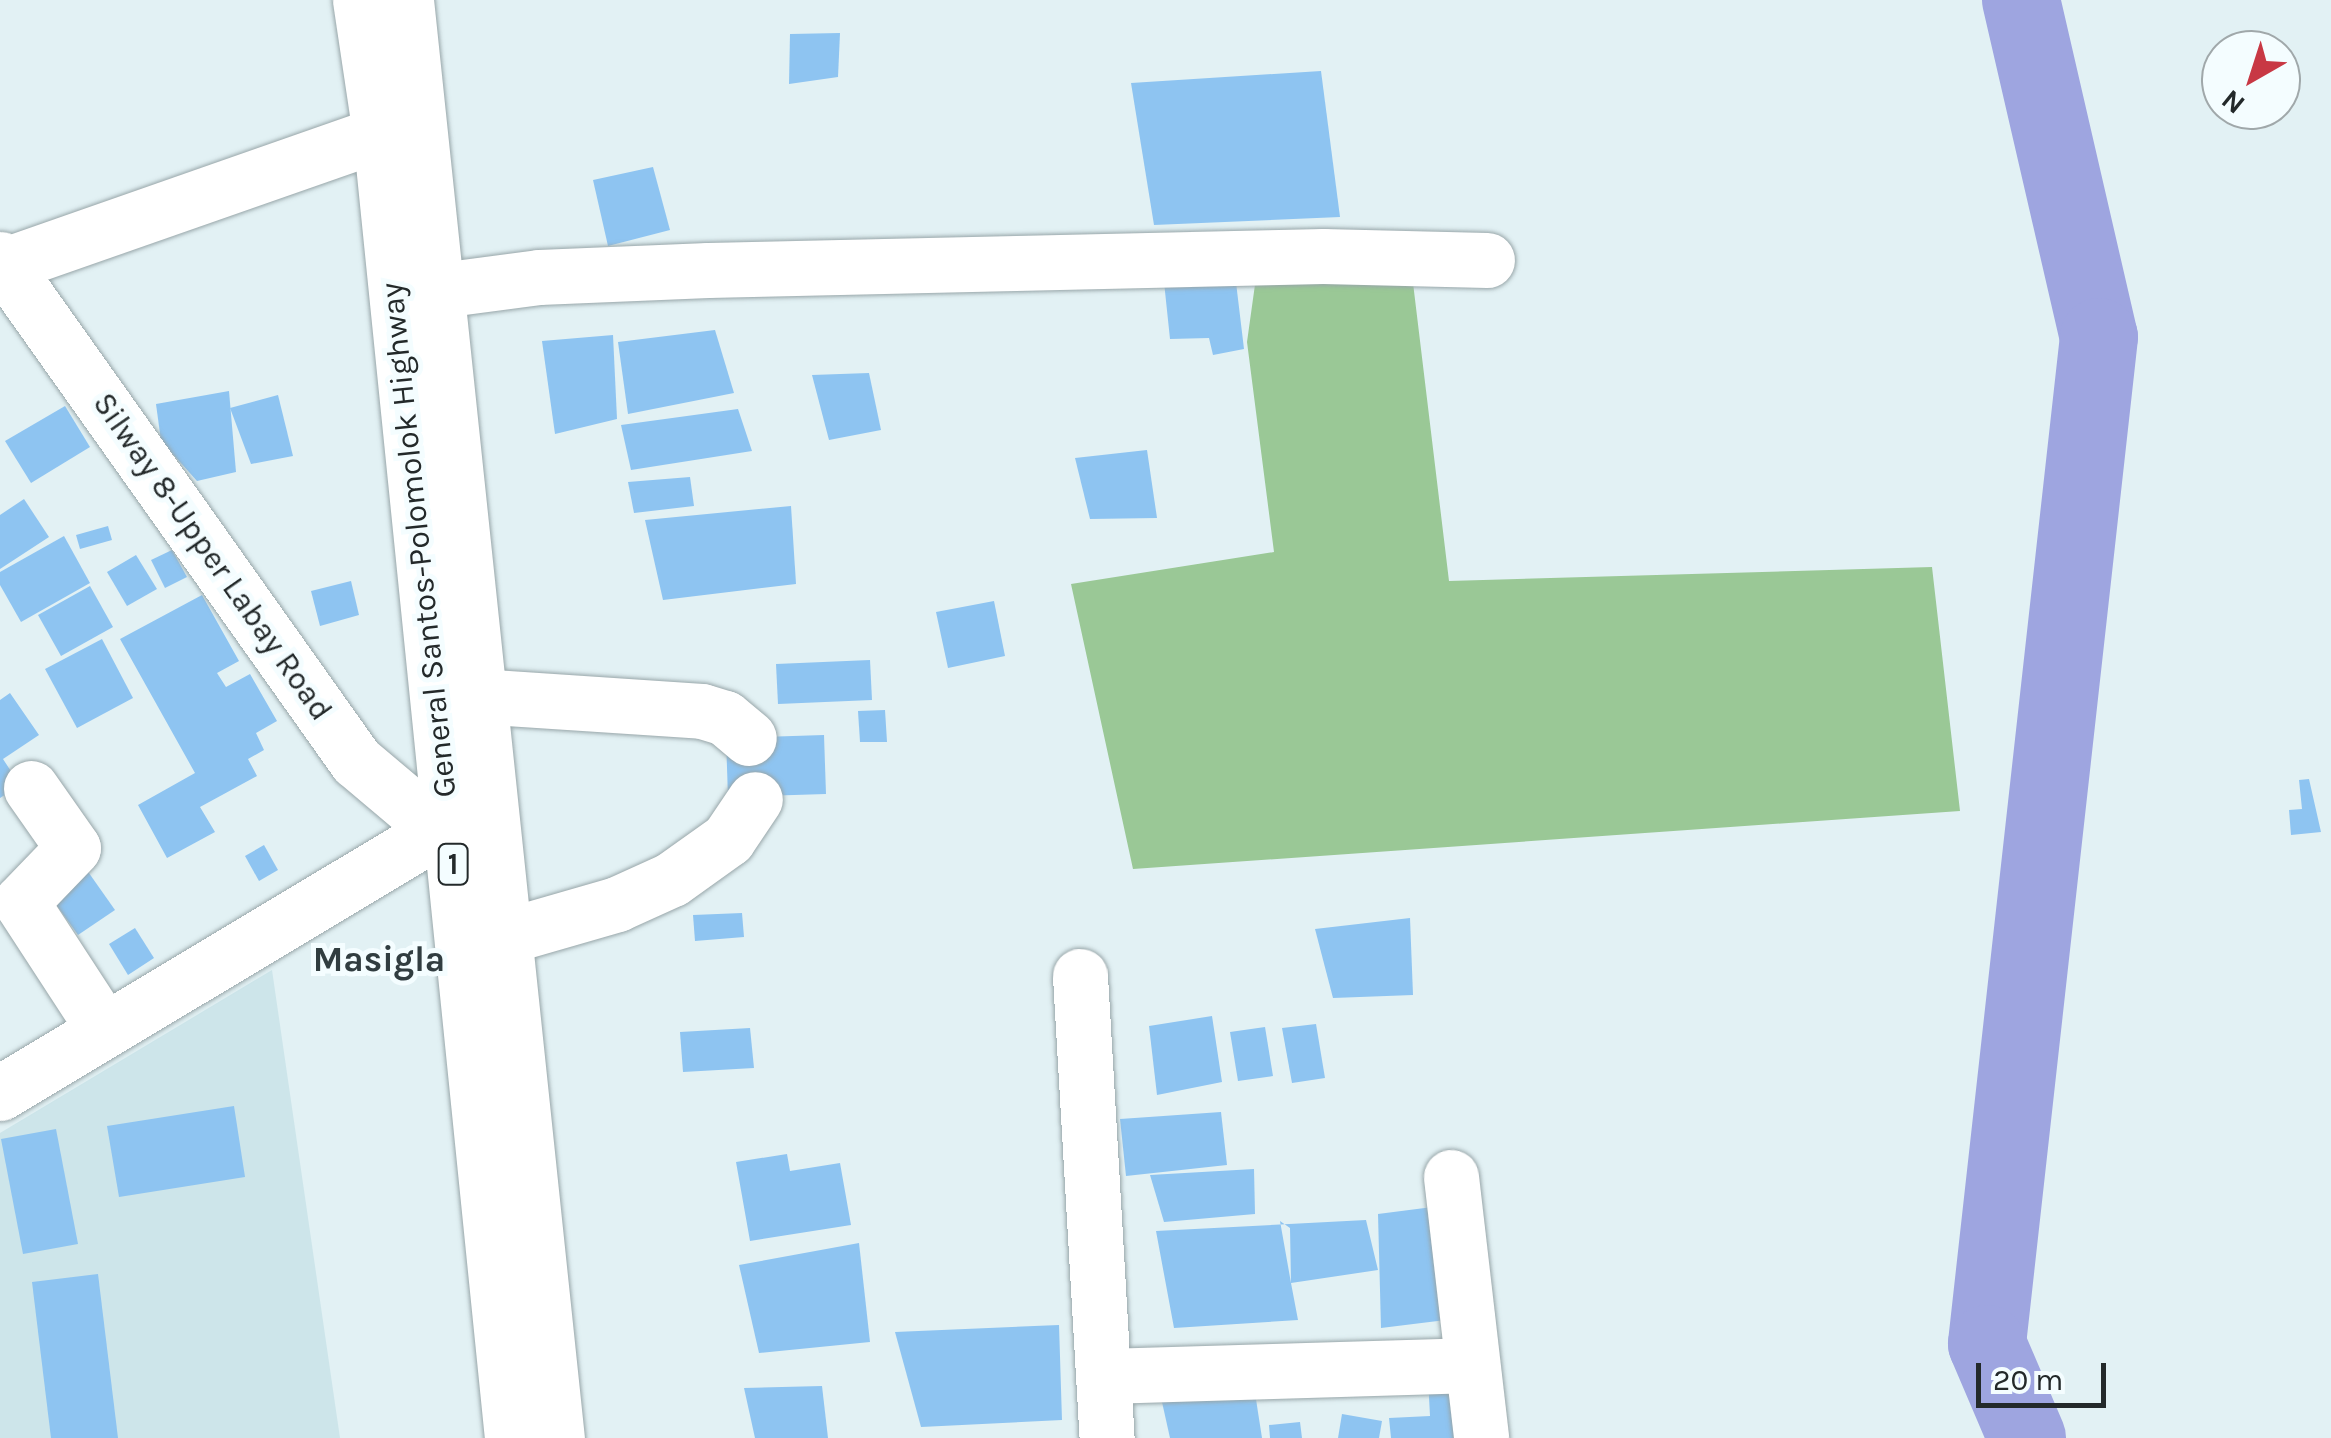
<!DOCTYPE html>
<style>
body{margin:0}
#map{position:relative;width:2331px;height:1438px;overflow:hidden;background:#e2f1f4;font-family:Karla,sans-serif}
div>[style]{position:absolute}
[style*='--x']{left:calc(var(--x)*1px);top:calc(var(--y)*1px);width:calc(var(--w)*1px);rotate:calc(var(--a)*1deg)}
.built>*{inset:0;background:#cde5ea}
.forest>*{inset:0;background:#9ac896}
.river>*{height:78px;margin:-39px;padding:0 39px;transform-origin:39px;border-radius:39px;background:#9ea5e0}
.building>*{inset:0;background:#8ec4f1}
.roads{filter:drop-shadow(0 0 2px #98a6a9) drop-shadow(0 0 2px #98a6a9)}
.minor>*{height:55px;margin:-27.5px;padding:0 27.5px;transform-origin:27.5px;border-radius:27.5px;background:#fff}
.major>*{height:55px;margin:-27.5px;padding:0 27.5px;transform-origin:27.5px;border-radius:27.5px;background:#fff}
.highway>*{height:55px;margin:-27.5px;padding:0 27.5px;transform-origin:27.5px;border-radius:27.5px;background:#fff}
span{translate:-50% -50%;white-space:nowrap;text-align:center;line-height:1.15;-webkit-text-stroke:10px #f4fdff;paint-order:stroke}
.shield-label span{padding:2px 8px;background:#f4fdff;border:2px solid;border-radius:8px;-webkit-text-stroke-width:0}
.shield-label{font-size:30px;color:#23292a;font-weight:700}
.street-label{font-size:32px;color:#23292a}
.neighbourhood-label{font-size:35px;color:#313d40;font-weight:700}
.north{position:absolute;left:2201px;top:30px;width:100px;height:100px;box-sizing:border-box;background:#f4fdff;border:2px solid #a0a8aa;border-radius:50%;rotate:219deg;font-size:28px;font-weight:700;line-height:40px;text-align:center;color:#23292a}
.north::after{content:'';display:block;margin:auto;width:35px;height:45px;background:#c83844;clip-path:polygon(50% 0,100% 100%,50% 72%,0 100%)}
.scale{position:absolute;left:1976px;top:1363px;width:130px;height:45px;box-sizing:border-box;border:5px solid #23292a;border-top:0;padding-left:12px;font-size:30px;line-height:35px;white-space:nowrap;color:#23292a;-webkit-text-stroke:8px #f4fdff;paint-order:stroke}
</style>
<div id="map">
<div class="built">
<div style="clip-path:polygon(272px 970px,340px 1438px,0 1438px,0 1133px)"></div>
</div>
<div class="forest">
<div style="clip-path:polygon(1410px 258px,1449px 581px,1932px 567px,1960px 811px,1133px 869px,1071px 584px,1274px 552px,1247px 342px,1258px 263px)"></div>
</div>
<div class="river">
<div style="--x:2021;--y:0;--w:346;--a:77"></div>
<div style="--x:2099;--y:337;--w:1013;--a:96.35"></div>
<div style="--x:1987;--y:1344;--w:102;--a:66.9"></div>
</div>
<div class="building">
<div style="clip-path:polygon(840px 33px,838px 77px,789px 84px,790px 34px)"></div>
<div style="clip-path:polygon(1321px 71px,1340px 217px,1154px 225px,1131px 83px)"></div>
<div style="clip-path:polygon(653px 167px,670px 230px,608px 246px,593px 180px)"></div>
<div style="clip-path:polygon(1235px 274px,1244px 349px,1213px 355px,1209px 338px,1170px 339px,1164px 282px)"></div>
<div style="clip-path:polygon(715px 330px,734px 393px,628px 414px,618px 342px)"></div>
<div style="clip-path:polygon(613px 335px,617px 419px,555px 434px,542px 341px)"></div>
<div style="clip-path:polygon(869px 373px,881px 430px,829px 440px,812px 375px)"></div>
<div style="clip-path:polygon(229px 391px,236px 472px,197px 481px,161px 441px,156px 404px)"></div>
<div style="clip-path:polygon(278px 395px,293px 456px,251px 464px,230px 408px)"></div>
<div style="clip-path:polygon(65px 406px,90px 447px,31px 483px,5px 441px)"></div>
<div style="clip-path:polygon(738px 409px,752px 451px,631px 470px,621px 425px)"></div>
<div style="clip-path:polygon(1147px 450px,1157px 518px,1090px 519px,1075px 458px)"></div>
<div style="clip-path:polygon(690px 477px,694px 506px,634px 513px,628px 482px)"></div>
<div style="clip-path:polygon(24px 499px,49px 537px,0 569px,0 515px)"></div>
<div style="clip-path:polygon(791px 506px,796px 584px,663px 600px,645px 520px)"></div>
<div style="clip-path:polygon(108px 526px,112px 540px,80px 549px,76px 535px)"></div>
<div style="clip-path:polygon(64px 536px,90px 583px,21px 622px,0 585px,0 572px)"></div>
<div style="clip-path:polygon(172px 550px,187px 577px,165px 588px,151px 560px)"></div>
<div style="clip-path:polygon(136px 555px,157px 589px,127px 606px,107px 572px)"></div>
<div style="clip-path:polygon(351px 581px,359px 615px,320px 626px,311px 591px)"></div>
<div style="clip-path:polygon(90px 586px,113px 627px,61px 656px,38px 615px)"></div>
<div style="clip-path:polygon(202px 595px,239px 661px,217px 673px,226px 687px,250px 674px,277px 721px,256px 733px,264px 750px,248px 759px,257px 776px,200px 807px,215px 832px,167px 858px,138px 805px,195px 773px,120px 639px)"></div>
<div style="clip-path:polygon(994px 601px,1005px 656px,948px 668px,936px 612px)"></div>
<div style="clip-path:polygon(102px 639px,133px 698px,77px 728px,45px 669px)"></div>
<div style="clip-path:polygon(870px 660px,872px 700px,778px 704px,776px 664px)"></div>
<div style="clip-path:polygon(10px 693px,39px 735px,3px 759px,20px 785px,0 798px,0 700px)"></div>
<div style="clip-path:polygon(885px 710px,887px 742px,860px 742px,858px 711px)"></div>
<div style="clip-path:polygon(824px 735px,826px 794px,728px 797px,726px 738px)"></div>
<div style="clip-path:polygon(2309px 779px,2321px 832px,2291px 835px,2289px 810px,2302px 809px,2299px 780px)"></div>
<div style="clip-path:polygon(264px 845px,278px 870px,259px 881px,245px 856px)"></div>
<div style="clip-path:polygon(84px 866px,115px 910px,78px 935px,47px 892px)"></div>
<div style="clip-path:polygon(742px 913px,744px 937px,695px 941px,693px 915px)"></div>
<div style="clip-path:polygon(1410px 918px,1413px 995px,1333px 998px,1315px 929px)"></div>
<div style="clip-path:polygon(135px 928px,154px 958px,128px 975px,109px 944px)"></div>
<div style="clip-path:polygon(1212px 1016px,1222px 1082px,1157px 1095px,1149px 1026px)"></div>
<div style="clip-path:polygon(1316px 1024px,1325px 1078px,1292px 1083px,1282px 1028px)"></div>
<div style="clip-path:polygon(1265px 1027px,1273px 1076px,1238px 1081px,1230px 1032px)"></div>
<div style="clip-path:polygon(750px 1028px,754px 1068px,683px 1072px,680px 1032px)"></div>
<div style="clip-path:polygon(234px 1106px,245px 1177px,119px 1197px,107px 1126px)"></div>
<div style="clip-path:polygon(1221px 1112px,1227px 1165px,1126px 1176px,1120px 1119px)"></div>
<div style="clip-path:polygon(56px 1129px,78px 1244px,23px 1254px,1px 1139px)"></div>
<div style="clip-path:polygon(787px 1154px,790px 1171px,840px 1163px,851px 1225px,750px 1241px,736px 1162px)"></div>
<div style="clip-path:polygon(1254px 1169px,1255px 1214px,1164px 1222px,1150px 1175px)"></div>
<div style="clip-path:polygon(1448px 1205px,1462px 1318px,1381px 1328px,1378px 1214px)"></div>
<div style="clip-path:polygon(evenodd,1366px 1220px,1378px 1270px,1291px 1283px,1298px 1320px,1174px 1328px,1156px 1231px,1366px 1220px,1280px 1221px,1290px 1228px,1291px 1283px,1280px 1221px)"></div>
<div style="clip-path:polygon(859px 1243px,870px 1342px,759px 1353px,739px 1265px)"></div>
<div style="clip-path:polygon(98px 1274px,118px 1438px,51px 1438px,32px 1282px)"></div>
<div style="clip-path:polygon(1059px 1325px,1062px 1420px,921px 1427px,895px 1332px)"></div>
<div style="clip-path:polygon(1470px 1376px,1474px 1438px,1391px 1438px,1389px 1418px,1430px 1416px,1428px 1378px)"></div>
<div style="clip-path:polygon(1253px 1380px,1262px 1438px,1170px 1438px,1160px 1393px)"></div>
<div style="clip-path:polygon(822px 1386px,828px 1438px,755px 1438px,744px 1388px)"></div>
<div style="clip-path:polygon(1342px 1414px,1382px 1421px,1379px 1438px,1338px 1438px)"></div>
<div style="clip-path:polygon(1300px 1422px,1302px 1438px,1270px 1438px,1269px 1425px)"></div>
</div>
<div class="roads">
<div class="minor">
<div style="--x:5;--y:265;--w:397;--a:-19.3"></div>
<div style="--x:433;--y:291;--w:107;--a:-7.5"></div>
<div style="--x:539;--y:277;--w:169;--a:-2.4"></div>
<div style="--x:708;--y:270;--w:615;--a:-1.3"></div>
<div style="--x:1323;--y:256;--w:164;--a:1.4"></div>
<div style="--x:477;--y:696;--w:225;--a:3.8"></div>
<div style="--x:702;--y:711;--w:24;--a:17"></div>
<div style="--x:725;--y:718;--w:31;--a:40"></div>
<div style="--x:31;--y:788;--w:73;--a:55"></div>
<div style="--x:73;--y:848;--w:75;--a:133.9"></div>
<div style="--x:21;--y:902;--w:150;--a:56.9"></div>
<div style="--x:503;--y:937;--w:119;--a:-16.1"></div>
<div style="--x:617;--y:904;--w:60;--a:-24.4"></div>
<div style="--x:672;--y:879;--w:69;--a:-35.5"></div>
<div style="--x:728;--y:839;--w:48;--a:-56"></div>
<div style="--x:1080;--y:976;--w:463;--a:86.7"></div>
<div style="--x:0;--y:1093;--w:523;--a:-30.93"></div>
<div style="--x:1451;--y:1177;--w:263;--a:83.4"></div>
<div style="--x:1107;--y:1376;--w:365;--a:-1.7"></div>
</div>
<div class="major">
<div style="--x:0;--y:259;--w:615;--a:54.66"></div>
<div style="--x:356;--y:761;--w:85;--a:40.2"></div>
<div style="--x:421;--y:816;--w:29;--a:16"></div>
<div style="--x:449;--y:824;--w:41;--a:-4.2"></div>
</div>
<div class="highway">
<div style="--x:360;--y:0;--w:135;--a:81.5"></div>
<div style="--x:380;--y:134;--w:1311;--a:84.22"></div>
<div style="--x:406;--y:0;--w:1446;--a:84.01"></div>
</div>
</div>
<div class="shield-label">
<span style="left:453px;top:864px">1</span>
</div>
<div class="street-label">
<span style="left:419px;top:540px;rotate:-96deg">General Santos-Polomolok Highway</span>
<span style="left:212px;top:557px;rotate:55deg">Silway 8-Upper Labay Road</span>
</div>
<div class="neighbourhood-label">
<span style="left:379px;top:960px">Masigla</span>
</div>
<div class="north">N</div>
<div class="scale">20 m</div>
</div>
